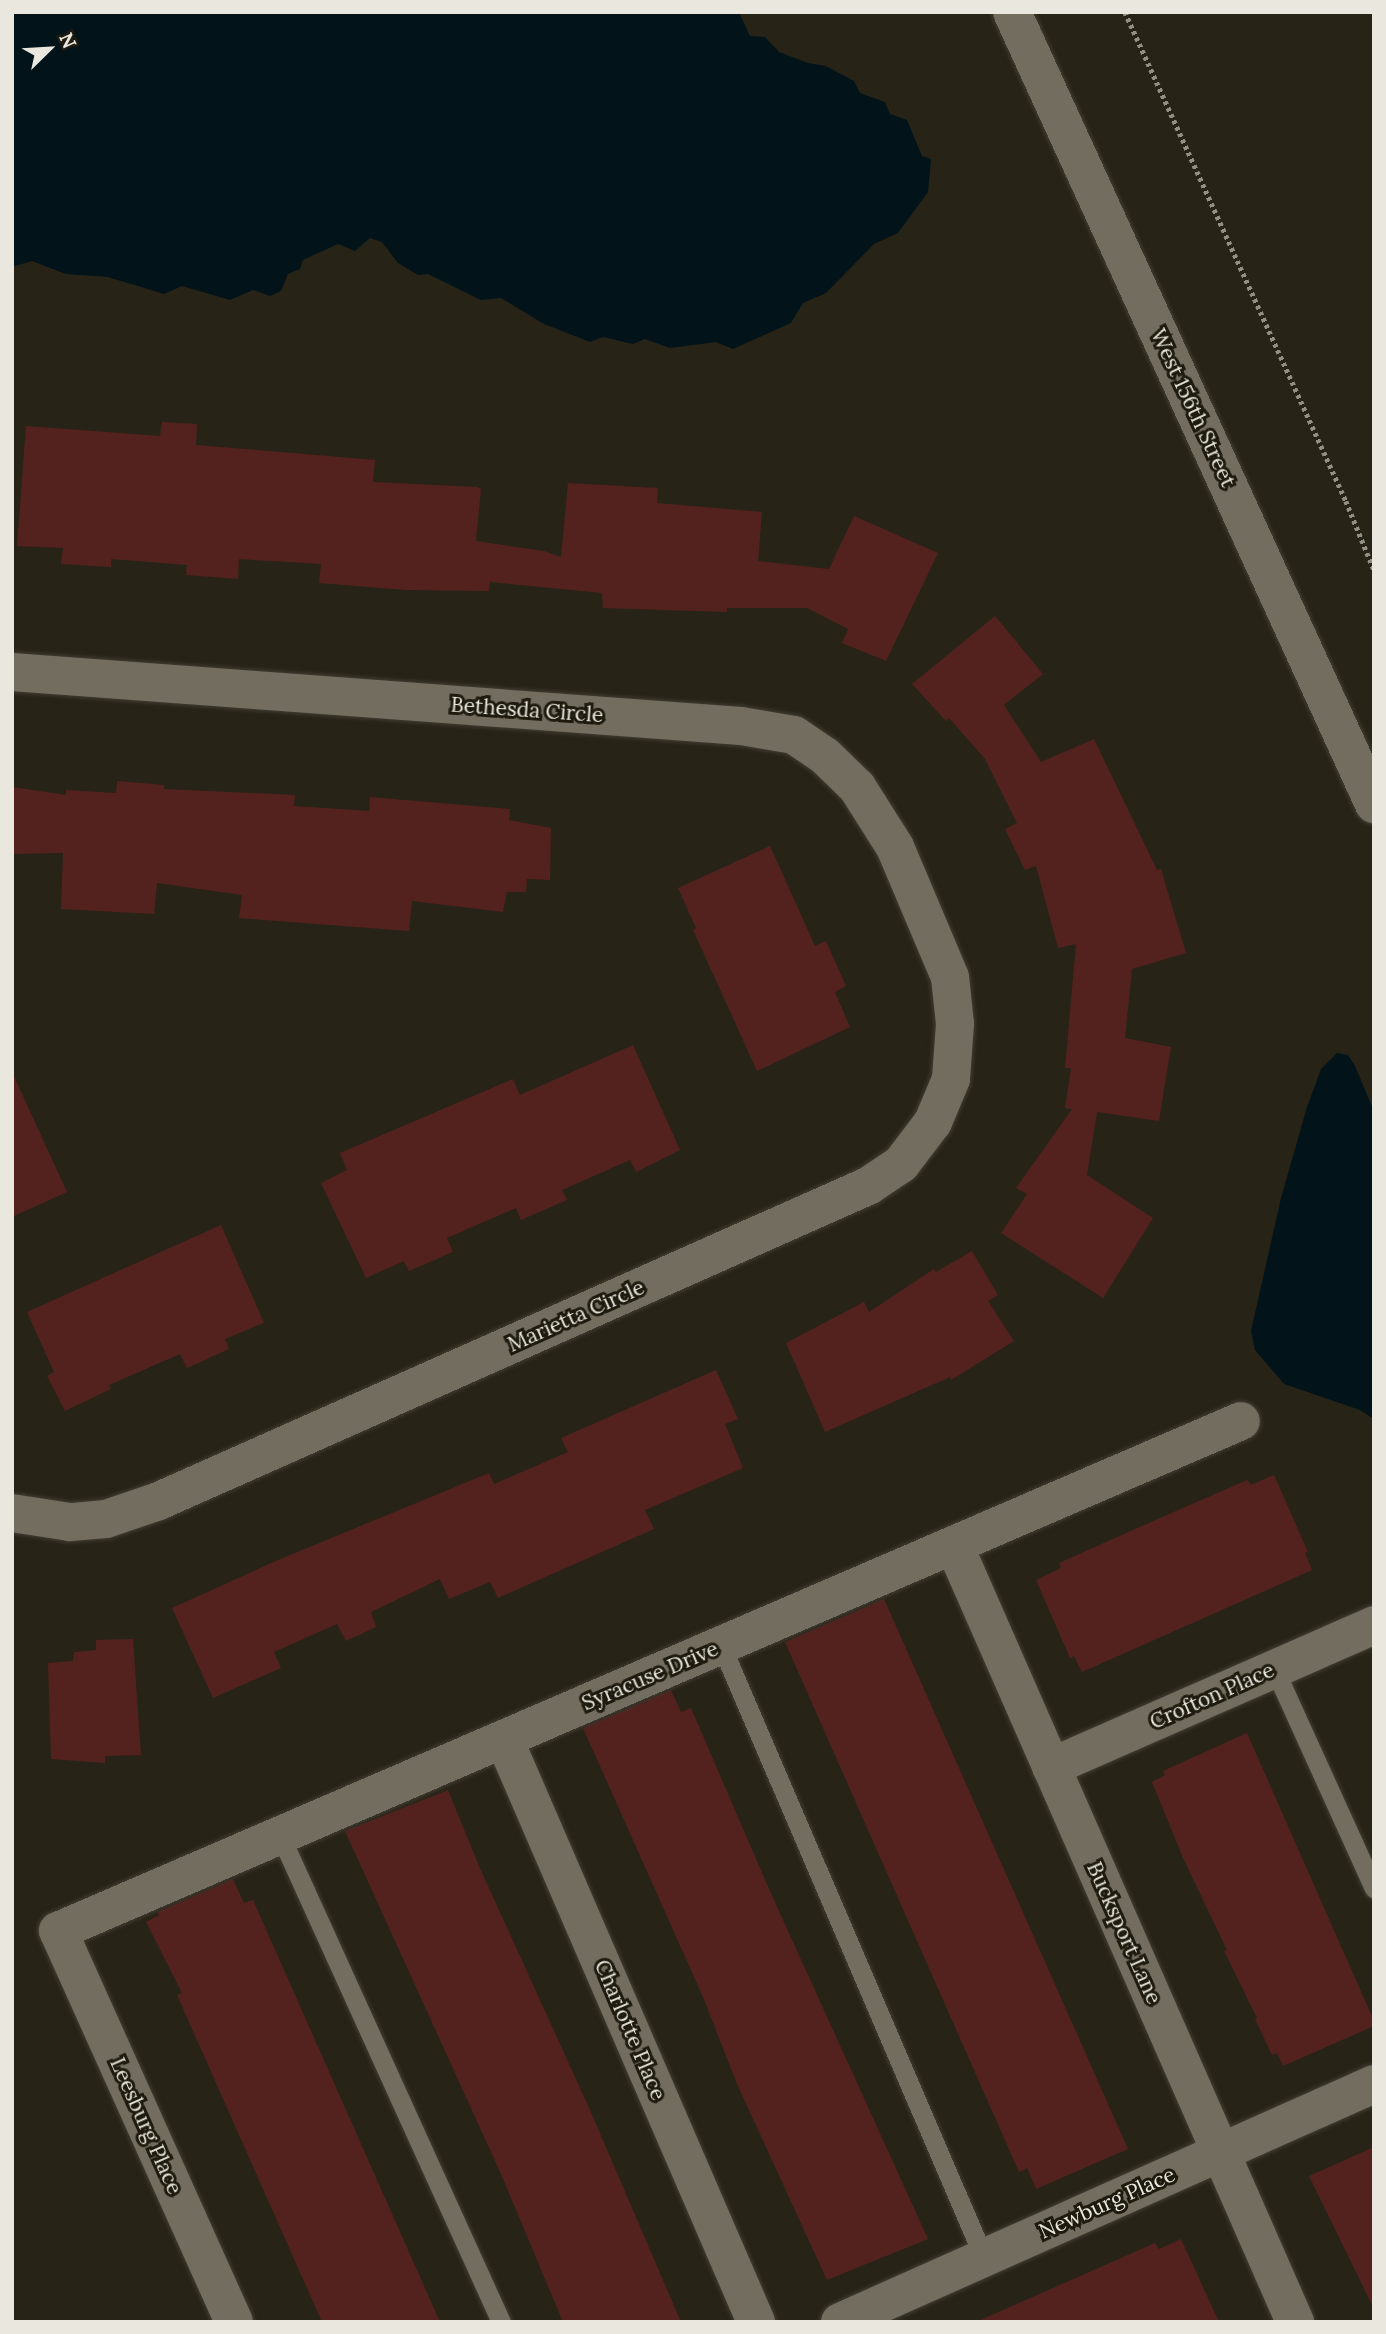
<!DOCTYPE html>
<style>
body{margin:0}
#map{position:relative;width:1386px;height:2334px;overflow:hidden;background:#282317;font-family:Lora,serif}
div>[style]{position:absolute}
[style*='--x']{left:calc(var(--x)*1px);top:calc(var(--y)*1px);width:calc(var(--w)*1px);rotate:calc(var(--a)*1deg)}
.water>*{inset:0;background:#02141a}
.building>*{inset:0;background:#53221e}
.path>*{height:4.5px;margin-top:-2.25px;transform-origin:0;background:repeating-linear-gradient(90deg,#928f84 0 3.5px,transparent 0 7px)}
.roads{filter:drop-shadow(0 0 2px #413d33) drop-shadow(0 0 2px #413d33)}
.lane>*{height:19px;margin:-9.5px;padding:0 9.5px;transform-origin:9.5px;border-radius:9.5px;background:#726d5e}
.street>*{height:38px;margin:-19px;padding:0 19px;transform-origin:19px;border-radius:19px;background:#726d5e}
.secondary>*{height:38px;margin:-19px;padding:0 19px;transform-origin:19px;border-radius:19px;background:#726d5e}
span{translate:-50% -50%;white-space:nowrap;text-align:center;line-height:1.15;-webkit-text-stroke:6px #1e1a0e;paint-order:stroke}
.street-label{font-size:21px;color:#e9e7de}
.frame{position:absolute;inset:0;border:14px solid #e9e7de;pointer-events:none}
.north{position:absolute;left:14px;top:14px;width:70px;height:70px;-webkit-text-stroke:5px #1e1a0e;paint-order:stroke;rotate:66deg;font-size:19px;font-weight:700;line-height:28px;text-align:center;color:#e9e7de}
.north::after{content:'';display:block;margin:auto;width:24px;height:32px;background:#e9e7de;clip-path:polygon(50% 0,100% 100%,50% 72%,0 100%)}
</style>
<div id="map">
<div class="water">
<div style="clip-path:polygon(12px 12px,739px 12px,750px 36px,765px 37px,779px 52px,808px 63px,826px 66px,854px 81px,860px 93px,885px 102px,890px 114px,907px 120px,922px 156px,931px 159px,928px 192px,898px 233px,874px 244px,826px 293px,803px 303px,791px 323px,733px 349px,716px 342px,670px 348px,645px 339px,633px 344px,603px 337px,590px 342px,544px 324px,501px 298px,481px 300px,428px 274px,418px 275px,398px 263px,382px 242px,370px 238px,355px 251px,338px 244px,303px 260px,300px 269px,288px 274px,281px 291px,270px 296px,253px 290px,230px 300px,182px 286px,164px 294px,108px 277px,66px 274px,32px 261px,12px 267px)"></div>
<div style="clip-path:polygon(1337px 1053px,1348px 1055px,1355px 1066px,1374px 1111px,1374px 1419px,1360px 1410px,1284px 1384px,1255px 1350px,1251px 1331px,1281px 1198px,1307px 1107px,1321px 1069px)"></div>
</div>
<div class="building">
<div style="clip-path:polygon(162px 422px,197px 424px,196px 445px,375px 460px,373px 482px,477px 487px,481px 489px,476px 541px,544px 551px,561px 557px,568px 483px,658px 488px,657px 503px,762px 512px,758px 561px,829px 569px,854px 516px,938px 553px,886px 661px,842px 643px,848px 629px,807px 608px,727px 608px,727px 612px,603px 608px,602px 593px,490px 582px,489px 591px,406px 590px,319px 583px,321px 564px,239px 559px,238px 579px,186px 575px,187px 565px,111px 559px,111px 567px,61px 564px,63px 548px,17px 546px,26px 426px,160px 436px)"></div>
<div style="clip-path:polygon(995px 616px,1043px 674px,1004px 705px,1041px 762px,1094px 739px,1157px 870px,1161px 869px,1186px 953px,1132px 969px,1125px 1038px,1171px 1047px,1159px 1121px,1097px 1112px,1087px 1175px,1153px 1218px,1103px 1298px,1001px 1233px,1027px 1194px,1016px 1188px,1072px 1109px,1065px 1108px,1071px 1068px,1065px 1068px,1076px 944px,1058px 948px,1036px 866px,1025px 870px,1005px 829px,1017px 823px,985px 759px,949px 718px,946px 721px,912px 684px)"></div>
<div style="clip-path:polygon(117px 781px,164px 785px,164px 789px,295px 795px,294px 806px,369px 811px,370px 797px,510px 809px,509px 820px,551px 828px,550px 880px,527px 879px,526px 892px,507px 892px,503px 912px,412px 901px,409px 931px,239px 918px,242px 895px,157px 883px,154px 914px,61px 909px,63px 853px,12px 854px,12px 787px,66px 795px,66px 790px,116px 793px)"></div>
<div style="clip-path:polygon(770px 846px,815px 946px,826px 941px,846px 986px,835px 992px,850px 1027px,757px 1071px,693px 930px,696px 928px,678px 888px)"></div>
<div style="clip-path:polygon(633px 1045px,680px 1150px,636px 1172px,630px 1160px,562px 1190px,567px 1200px,521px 1220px,516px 1208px,447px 1238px,453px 1252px,409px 1271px,404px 1261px,366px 1278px,321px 1183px,347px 1170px,340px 1153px,513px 1079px,520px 1095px)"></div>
<div style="clip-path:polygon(12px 1072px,67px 1192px,12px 1217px)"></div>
<div style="clip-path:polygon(221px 1225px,264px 1323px,225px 1339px,229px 1349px,187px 1368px,180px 1354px,109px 1385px,111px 1389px,65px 1411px,47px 1376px,54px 1372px,27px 1312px)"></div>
<div style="clip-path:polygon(972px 1251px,998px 1295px,988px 1301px,1014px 1341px,951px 1380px,950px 1377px,825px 1432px,786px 1343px,864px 1302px,869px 1312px,934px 1269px,936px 1272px)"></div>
<div style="clip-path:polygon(716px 1370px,738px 1419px,725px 1424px,743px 1468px,645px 1510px,654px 1529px,498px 1598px,490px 1582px,449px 1599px,440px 1579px,371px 1612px,376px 1627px,346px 1641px,337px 1624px,274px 1652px,281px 1668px,213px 1698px,172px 1608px,278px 1560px,489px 1473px,494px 1484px,568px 1452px,561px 1438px)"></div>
<div style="clip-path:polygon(1274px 1475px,1308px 1552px,1305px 1553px,1312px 1570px,1082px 1672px,1074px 1656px,1070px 1658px,1036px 1580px,1061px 1568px,1059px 1563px,1160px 1518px,1247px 1480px,1251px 1485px)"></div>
<div style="clip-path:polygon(884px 1599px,1128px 2149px,1036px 2189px,1027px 2168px,1019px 2172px,785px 1642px)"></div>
<div style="clip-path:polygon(133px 1639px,141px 1755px,105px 1756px,105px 1763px,51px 1759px,48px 1663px,73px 1661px,74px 1652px,96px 1650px,96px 1640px)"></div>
<div style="clip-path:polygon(671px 1690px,681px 1712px,691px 1708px,773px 1898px,928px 2239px,827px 2280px,737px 2084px,703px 1997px,583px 1728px)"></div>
<div style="clip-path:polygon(1247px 1733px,1374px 2021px,1374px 2026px,1283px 2066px,1277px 2053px,1272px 2055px,1255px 2019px,1257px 2018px,1224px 1951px,1227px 1950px,1183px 1858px,1152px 1782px,1165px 1775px,1163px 1771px)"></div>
<div style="clip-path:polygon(448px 1790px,479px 1866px,590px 2110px,681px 2322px,563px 2322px,501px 2174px,345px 1831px)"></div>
<div style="clip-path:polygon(233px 1879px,244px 1903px,253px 1900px,440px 2322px,322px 2322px,177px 1995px,182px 1993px,146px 1922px,159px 1915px,157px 1912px)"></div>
<div style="clip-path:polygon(1374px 2147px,1374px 2309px,1309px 2176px)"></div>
<div style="clip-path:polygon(1181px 2239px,1219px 2322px,976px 2322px,1155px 2243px,1159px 2249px)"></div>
</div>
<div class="path">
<div style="--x:1125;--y:12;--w:537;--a:65.68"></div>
<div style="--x:1346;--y:501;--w:74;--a:67.9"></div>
</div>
<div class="roads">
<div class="lane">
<div style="--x:721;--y:1645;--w:667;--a:66.78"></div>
<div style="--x:1274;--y:1668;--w:242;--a:65.6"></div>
<div style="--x:280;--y:1835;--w:535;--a:65.59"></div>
</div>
<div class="street">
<div style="--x:12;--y:672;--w:731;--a:4.24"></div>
<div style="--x:741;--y:726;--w:54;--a:9.6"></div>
<div style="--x:794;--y:735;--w:37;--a:34"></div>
<div style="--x:825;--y:756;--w:45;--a:44.1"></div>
<div style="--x:857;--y:787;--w:71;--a:57.7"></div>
<div style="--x:895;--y:847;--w:141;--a:67.1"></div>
<div style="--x:950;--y:977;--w:47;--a:83.9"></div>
<div style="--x:955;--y:1024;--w:55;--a:94.2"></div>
<div style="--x:951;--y:1079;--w:47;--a:112.7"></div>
<div style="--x:933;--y:1122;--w:53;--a:127.3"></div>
<div style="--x:901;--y:1164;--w:40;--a:146"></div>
<div style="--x:868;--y:1186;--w:776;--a:156.05"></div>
<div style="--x:159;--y:1501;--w:56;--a:161.2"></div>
<div style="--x:106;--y:1519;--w:36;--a:175"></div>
<div style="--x:70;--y:1522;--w:59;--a:-171.2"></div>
<div style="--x:954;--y:1545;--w:849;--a:66.3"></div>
<div style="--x:504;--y:1739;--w:635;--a:66.62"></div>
<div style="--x:1051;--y:1767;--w:353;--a:-23.7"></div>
<div style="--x:234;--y:2322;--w:429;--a:-114.2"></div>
<div style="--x:58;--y:1931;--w:1288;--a:-23.32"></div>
<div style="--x:840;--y:2322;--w:585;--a:-24.02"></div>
</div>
<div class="secondary">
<div style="--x:1012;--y:12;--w:871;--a:65.44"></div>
</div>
</div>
<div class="street-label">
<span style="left:1193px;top:408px;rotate:65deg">West 156th Street</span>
<span style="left:527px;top:710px;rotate:4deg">Bethesda Circle</span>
<span style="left:576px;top:1316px;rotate:-24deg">Marietta Circle</span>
<span style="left:650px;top:1676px;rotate:-23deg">Syracuse Drive</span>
<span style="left:1212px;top:1696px;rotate:-24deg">Crofton Place</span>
<span style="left:1124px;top:1933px;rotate:66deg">Bucksport Lane</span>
<span style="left:630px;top:2030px;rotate:67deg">Charlotte Place</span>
<span style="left:146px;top:2126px;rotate:66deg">Leesburg Place</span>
<span style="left:1107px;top:2203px;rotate:-24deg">Newburg Place</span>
</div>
<div class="frame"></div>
<div class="north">N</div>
</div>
